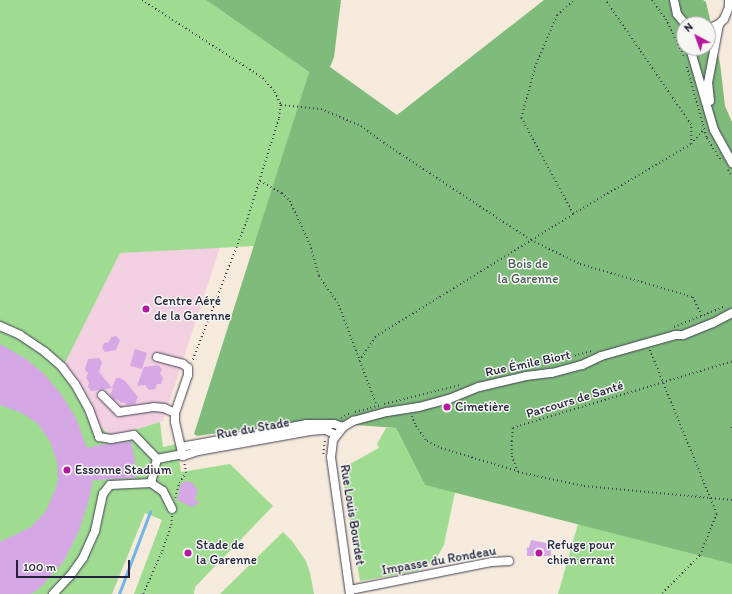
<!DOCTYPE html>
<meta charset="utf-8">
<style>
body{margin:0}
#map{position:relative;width:732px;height:594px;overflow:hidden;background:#f5eadb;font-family:Itim,sans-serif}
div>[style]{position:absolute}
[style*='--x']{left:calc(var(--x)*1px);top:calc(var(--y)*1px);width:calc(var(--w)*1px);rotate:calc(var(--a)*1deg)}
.built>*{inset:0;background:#f2cfe1}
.green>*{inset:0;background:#9fdc91}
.forest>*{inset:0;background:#7fbc7b}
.stream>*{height:2.5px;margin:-1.25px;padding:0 1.25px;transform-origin:1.25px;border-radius:1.25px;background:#71b4e6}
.building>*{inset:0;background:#d5a8e5}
.path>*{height:1.5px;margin-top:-0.75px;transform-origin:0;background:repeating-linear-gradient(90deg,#424053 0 1px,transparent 0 4px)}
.roads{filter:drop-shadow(0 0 1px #424053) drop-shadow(0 0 1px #424053)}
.minor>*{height:8px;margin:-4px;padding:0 4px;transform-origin:4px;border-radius:4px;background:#fff}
.dots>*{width:11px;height:11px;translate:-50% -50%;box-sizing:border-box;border:2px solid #f6f6f2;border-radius:50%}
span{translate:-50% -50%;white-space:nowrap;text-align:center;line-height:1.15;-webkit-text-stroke:3px #f6f6f2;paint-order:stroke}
.park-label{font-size:13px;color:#485a55}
.poi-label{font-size:13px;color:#22223b}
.left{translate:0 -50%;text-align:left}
.street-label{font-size:13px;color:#22223b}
.north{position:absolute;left:676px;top:16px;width:40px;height:40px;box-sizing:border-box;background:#f6f6f2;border:1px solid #a1a1a9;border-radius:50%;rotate:319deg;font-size:11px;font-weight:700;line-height:16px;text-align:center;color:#22223b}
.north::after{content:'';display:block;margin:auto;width:14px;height:18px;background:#b5179e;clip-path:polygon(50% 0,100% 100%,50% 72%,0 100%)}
.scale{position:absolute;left:16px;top:560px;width:114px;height:18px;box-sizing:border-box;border:2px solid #22223b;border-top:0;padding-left:5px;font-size:12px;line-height:14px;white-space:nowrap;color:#22223b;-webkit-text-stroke:3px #f6f6f2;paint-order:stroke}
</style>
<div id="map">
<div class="built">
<div style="clip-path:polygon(220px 247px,163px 421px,119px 435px,107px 433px,100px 426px,82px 389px,64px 365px,120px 253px)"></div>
</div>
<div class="green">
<div style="clip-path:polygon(0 0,206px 0,309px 72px,255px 246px,120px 253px,64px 365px,82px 389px,100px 426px,107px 433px,119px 435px,160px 422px,163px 447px,177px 444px,181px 472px,230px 464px,273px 506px,195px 587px,194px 594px,134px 594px,162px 520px,145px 513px,112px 594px,0 594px)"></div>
<div style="clip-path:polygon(386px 428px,396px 428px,425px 485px,455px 492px,444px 545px,436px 559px,417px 571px,360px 581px,341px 469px,379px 448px,377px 444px)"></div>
<div style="clip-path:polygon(578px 524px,732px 564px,732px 594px,558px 594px)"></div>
<div style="clip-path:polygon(283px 532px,292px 541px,306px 561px,310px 573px,314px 594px,220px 594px)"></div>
</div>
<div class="forest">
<div style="clip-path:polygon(evenodd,206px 0,341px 0,334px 57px,330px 67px,397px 115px,544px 0,703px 0,706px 2px,720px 63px,725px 106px,732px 122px,732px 564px,425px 485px,396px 428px,302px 421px,197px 436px,194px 434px,309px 72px,206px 0,684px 24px,708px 24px,708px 48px,684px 48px,684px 24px)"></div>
</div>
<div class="stream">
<div style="--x:119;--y:594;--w:88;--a:-69.3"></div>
</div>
<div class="building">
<div style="clip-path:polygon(116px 336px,120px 340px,116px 350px,105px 352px,102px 348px,104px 343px,109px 342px,111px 337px)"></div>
<div style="clip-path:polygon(0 344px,26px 359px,45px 375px,61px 394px,76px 418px,87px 448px,105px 444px,112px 444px,131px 441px,135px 460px,135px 478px,93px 480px,88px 503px,78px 533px,64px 561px,41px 587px,31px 594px,0 594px,0 542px,31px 527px,46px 511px,56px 488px,58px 479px,57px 462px,50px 441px,37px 423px,22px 413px,0 405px)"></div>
<div style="clip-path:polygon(135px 349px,147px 353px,142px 369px,130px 366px)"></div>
<div style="clip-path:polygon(99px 358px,102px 362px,99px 372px,112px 388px,116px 378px,120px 378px,125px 381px,138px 397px,135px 404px,127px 405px,124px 402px,121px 403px,117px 399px,114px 400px,110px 395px,113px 388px,91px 391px,88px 387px,89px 382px,86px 378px,88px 373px,85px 369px,88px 359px)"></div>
<div style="clip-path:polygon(158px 365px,162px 369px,160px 374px,163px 378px,161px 384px,157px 384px,155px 389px,149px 390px,145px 385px,137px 386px,144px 367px)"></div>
<div style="clip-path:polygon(185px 481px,194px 483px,193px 486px,198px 488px,195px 500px,200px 502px,192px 507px,177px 500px,181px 484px)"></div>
<div style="clip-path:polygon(531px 540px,551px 544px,551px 556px,527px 556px,527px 547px,529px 548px)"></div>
</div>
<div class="path">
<div style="--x:142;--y:0;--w:144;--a:32.8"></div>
<div style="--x:263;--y:78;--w:18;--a:49"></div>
<div style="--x:275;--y:92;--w:14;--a:65"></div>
<div style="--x:281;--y:105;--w:14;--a:98"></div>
<div style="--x:279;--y:119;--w:107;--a:107.4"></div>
<div style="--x:247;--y:221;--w:152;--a:111.2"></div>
<div style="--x:652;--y:0;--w:24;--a:54"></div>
<div style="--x:666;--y:19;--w:41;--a:64.1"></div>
<div style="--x:687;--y:67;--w:74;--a:74.3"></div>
<div style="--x:707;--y:138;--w:28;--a:58"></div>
<div style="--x:281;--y:105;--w:40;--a:5.7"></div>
<div style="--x:321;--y:109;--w:43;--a:23"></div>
<div style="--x:361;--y:126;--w:39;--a:36"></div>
<div style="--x:393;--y:149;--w:165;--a:33.4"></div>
<div style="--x:531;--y:240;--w:55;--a:26.1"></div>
<div style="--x:580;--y:264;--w:118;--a:16.3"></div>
<div style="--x:693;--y:297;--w:21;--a:65"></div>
<div style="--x:691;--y:144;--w:20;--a:-49"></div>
<div style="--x:728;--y:170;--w:7;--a:56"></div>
<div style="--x:260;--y:181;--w:25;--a:29"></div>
<div style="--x:282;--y:193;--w:11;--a:45"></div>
<div style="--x:290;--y:201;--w:47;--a:65.1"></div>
<div style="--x:310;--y:244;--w:33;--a:74"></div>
<div style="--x:319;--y:276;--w:35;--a:55"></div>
<div style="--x:339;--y:305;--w:108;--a:69.4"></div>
<div style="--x:573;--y:214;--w:109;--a:-118.4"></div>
<div style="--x:521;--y:118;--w:56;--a:-74.5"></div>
<div style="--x:536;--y:64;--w:53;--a:-66.8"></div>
<div style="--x:557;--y:15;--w:23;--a:-41"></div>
<div style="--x:674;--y:327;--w:56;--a:-22"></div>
<div style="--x:650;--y:350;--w:177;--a:67.8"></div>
<div style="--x:717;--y:514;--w:45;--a:112"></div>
<div style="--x:700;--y:556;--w:54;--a:135"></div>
<div style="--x:359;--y:361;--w:29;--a:-56"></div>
<div style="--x:375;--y:337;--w:233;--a:-31.8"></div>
<div style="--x:573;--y:214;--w:137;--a:-30.7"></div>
<div style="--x:691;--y:144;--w:19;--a:-90"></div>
<div style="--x:691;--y:125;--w:152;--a:-124.5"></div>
<div style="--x:732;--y:362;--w:229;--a:163.2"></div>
<div style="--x:513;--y:428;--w:13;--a:94"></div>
<div style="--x:512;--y:441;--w:15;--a:90"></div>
<div style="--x:512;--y:456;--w:17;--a:69"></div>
<div style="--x:518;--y:472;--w:67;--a:12"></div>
<div style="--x:584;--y:486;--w:149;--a:5.4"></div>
<div style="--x:532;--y:367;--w:62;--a:-14.9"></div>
<div style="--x:384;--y:404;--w:78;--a:-14"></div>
<div style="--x:355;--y:412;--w:27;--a:-15"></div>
<div style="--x:412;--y:416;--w:11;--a:68"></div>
<div style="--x:416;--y:426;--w:19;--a:54"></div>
<div style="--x:427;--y:441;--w:16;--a:27"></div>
<div style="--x:441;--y:448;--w:79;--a:16.8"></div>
<div style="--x:341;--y:418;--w:10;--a:-29"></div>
<div style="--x:732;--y:427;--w:4;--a:90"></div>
<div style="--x:323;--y:454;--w:16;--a:-83"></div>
<div style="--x:175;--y:498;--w:16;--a:-75"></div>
<div style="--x:179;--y:483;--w:12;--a:-55"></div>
<div style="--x:186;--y:473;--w:10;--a:-101"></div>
<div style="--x:143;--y:594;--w:47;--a:-66.2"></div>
<div style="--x:162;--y:551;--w:28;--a:-71"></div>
<div style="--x:171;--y:525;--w:9;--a:-84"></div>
</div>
<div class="roads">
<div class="minor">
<div style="--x:674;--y:0;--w:14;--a:78"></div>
<div style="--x:677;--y:14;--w:13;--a:51"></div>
<div style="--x:708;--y:29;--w:12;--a:-24"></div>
<div style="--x:719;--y:24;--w:7;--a:-45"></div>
<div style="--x:724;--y:19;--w:13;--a:-67"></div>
<div style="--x:729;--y:7;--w:7;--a:-90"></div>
<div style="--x:690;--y:48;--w:85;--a:73.7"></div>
<div style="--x:714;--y:130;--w:38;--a:61"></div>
<div style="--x:710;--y:101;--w:18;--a:-96"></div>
<div style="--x:708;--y:83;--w:60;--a:-79.4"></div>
<div style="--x:0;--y:326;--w:22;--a:24"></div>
<div style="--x:20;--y:335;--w:30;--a:34"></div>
<div style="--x:45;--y:352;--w:23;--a:41"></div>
<div style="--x:62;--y:367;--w:21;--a:53"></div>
<div style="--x:75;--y:384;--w:29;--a:61"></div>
<div style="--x:89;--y:409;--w:30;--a:70"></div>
<div style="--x:99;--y:437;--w:12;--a:9"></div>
<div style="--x:111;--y:439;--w:23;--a:-10"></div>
<div style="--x:134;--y:435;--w:33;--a:46"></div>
<div style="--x:157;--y:459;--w:25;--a:-11"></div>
<div style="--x:157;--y:357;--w:27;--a:15"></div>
<div style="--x:183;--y:364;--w:6;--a:39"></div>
<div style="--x:188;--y:368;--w:7;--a:90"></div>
<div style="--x:188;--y:375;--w:40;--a:108.9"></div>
<div style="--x:175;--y:413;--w:9;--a:90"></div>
<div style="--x:175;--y:422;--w:35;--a:77"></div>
<div style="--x:183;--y:456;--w:16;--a:-18"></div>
<div style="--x:198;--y:451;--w:114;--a:-10.1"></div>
<div style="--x:310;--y:431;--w:16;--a:-4"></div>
<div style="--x:326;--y:430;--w:11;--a:27"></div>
<div style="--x:102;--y:395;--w:24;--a:45"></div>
<div style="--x:119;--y:412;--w:35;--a:-8"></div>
<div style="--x:154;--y:407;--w:10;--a:6"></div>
<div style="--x:164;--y:408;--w:12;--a:24"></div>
<div style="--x:181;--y:447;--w:127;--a:-10.4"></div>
<div style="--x:306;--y:424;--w:28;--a:0"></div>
<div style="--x:334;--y:424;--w:9;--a:18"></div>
<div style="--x:151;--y:483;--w:14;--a:34"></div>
<div style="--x:163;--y:491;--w:20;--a:63"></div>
<div style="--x:350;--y:590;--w:145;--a:-11.2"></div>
<div style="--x:492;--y:562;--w:17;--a:-3"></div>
<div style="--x:53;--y:594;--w:25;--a:-47"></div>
<div style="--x:70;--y:576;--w:22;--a:-54"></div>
<div style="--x:83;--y:558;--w:30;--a:-66"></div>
<div style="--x:95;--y:531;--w:38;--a:-78"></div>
<div style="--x:103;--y:494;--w:11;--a:-52"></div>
<div style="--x:110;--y:485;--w:41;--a:-2.8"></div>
<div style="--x:151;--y:483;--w:25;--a:-76"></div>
<div style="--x:350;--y:594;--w:138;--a:-97.9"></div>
<div style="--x:331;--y:457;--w:17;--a:-83"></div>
<div style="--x:333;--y:440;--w:16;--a:-52"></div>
<div style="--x:343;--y:427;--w:12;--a:-31"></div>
<div style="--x:353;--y:421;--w:35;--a:-15"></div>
<div style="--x:387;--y:412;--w:32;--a:-9"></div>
<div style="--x:419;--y:407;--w:31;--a:-15"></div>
<div style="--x:449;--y:399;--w:32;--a:-22"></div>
<div style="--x:479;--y:387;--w:48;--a:-13.2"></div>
<div style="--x:526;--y:376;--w:26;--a:-7"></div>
<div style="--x:552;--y:373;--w:31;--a:-15"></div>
<div style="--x:582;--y:365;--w:21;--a:-25"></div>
<div style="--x:601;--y:356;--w:77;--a:-15.8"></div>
<div style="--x:675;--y:335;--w:8;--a:0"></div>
<div style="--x:683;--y:335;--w:32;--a:-22"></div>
<div style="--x:713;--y:323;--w:21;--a:-28"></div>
</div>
</div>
<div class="dots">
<div style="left:146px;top:309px;background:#b5179e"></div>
<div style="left:447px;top:407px;background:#b5179e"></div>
<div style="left:67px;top:470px;background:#b5179e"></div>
<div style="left:188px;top:553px;background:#b5179e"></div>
<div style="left:539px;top:553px;background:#b5179e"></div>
</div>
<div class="park-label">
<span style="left:528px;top:272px">Bois de<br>la Garenne</span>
</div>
<div class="poi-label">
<span class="left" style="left:154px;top:309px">Centre Aéré<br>de la Garenne</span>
<span class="left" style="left:455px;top:407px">Cimetière</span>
<span class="left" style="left:75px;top:470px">Essonne Stadium</span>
<span class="left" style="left:196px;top:553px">Stade de<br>la Garenne</span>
<span class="left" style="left:547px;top:553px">Refuge pour<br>chien errant</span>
</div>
<div class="street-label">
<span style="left:528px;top:364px;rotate:-12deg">Rue Émile Biort</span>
<span style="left:575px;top:400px;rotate:-17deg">Parcours de Santé</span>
<span style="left:253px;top:429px;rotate:-10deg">Rue du Stade</span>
<span style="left:352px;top:515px;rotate:81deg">Rue Louis Bourdet</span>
<span style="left:439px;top:561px;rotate:-10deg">Impasse du Rondeau</span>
</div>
<div class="north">N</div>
<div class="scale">100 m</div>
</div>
